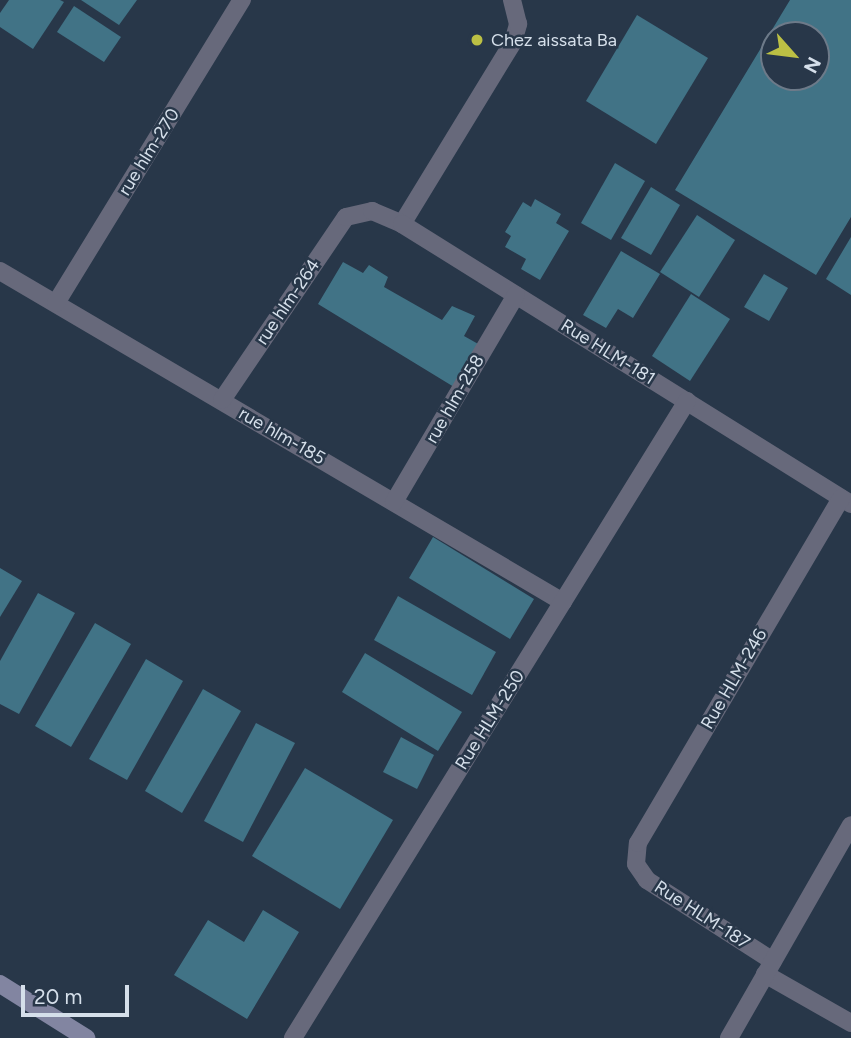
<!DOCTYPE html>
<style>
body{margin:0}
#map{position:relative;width:851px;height:1038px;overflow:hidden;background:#283749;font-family:Figtree,sans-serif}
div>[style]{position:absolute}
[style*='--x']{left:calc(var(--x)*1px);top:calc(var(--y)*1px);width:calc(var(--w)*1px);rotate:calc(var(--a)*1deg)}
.building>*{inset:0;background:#417386}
.street>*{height:18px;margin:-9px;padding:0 9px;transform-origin:9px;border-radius:9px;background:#67697b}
.secondary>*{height:18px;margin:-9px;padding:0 9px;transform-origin:9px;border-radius:9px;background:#8285a1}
.dots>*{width:19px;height:19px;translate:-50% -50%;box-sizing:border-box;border:4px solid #283749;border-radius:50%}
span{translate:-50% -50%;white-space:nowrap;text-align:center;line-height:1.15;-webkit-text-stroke:5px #283749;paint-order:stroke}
.poi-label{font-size:18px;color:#d5dfea}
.left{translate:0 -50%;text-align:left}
.street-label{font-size:18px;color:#d5dfea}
.north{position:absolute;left:760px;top:21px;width:70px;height:70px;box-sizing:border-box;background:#283749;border:2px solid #6d7a89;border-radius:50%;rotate:118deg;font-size:19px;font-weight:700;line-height:28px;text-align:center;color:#d5dfea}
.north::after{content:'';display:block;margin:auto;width:24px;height:32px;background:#bcc044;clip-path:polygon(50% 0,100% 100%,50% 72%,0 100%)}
.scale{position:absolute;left:21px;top:985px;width:108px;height:32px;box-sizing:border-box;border:4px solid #d5dfea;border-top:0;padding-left:9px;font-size:21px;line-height:24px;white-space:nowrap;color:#d5dfea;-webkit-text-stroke:5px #283749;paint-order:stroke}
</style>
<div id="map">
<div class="building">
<div style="clip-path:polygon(9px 0,60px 0,64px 2px,33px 49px,0 27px,0 13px)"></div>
<div style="clip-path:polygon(81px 0,137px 0,119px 25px)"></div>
<div style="clip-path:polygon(evenodd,790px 0,851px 0,851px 217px,816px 275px,675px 190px,790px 0,774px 35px,816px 35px,816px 77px,774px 77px,774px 35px)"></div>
<div style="clip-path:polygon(74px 6px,121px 37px,104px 62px,57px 32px)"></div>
<div style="clip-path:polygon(637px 15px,708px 58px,656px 144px,586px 101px)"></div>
<div style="clip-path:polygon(615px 163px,645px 181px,611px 240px,581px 223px)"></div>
<div style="clip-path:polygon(651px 187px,680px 205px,651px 255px,621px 238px)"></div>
<div style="clip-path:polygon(535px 199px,561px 214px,556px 223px,569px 231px,540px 280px,521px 269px,526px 259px,505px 247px,511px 236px,505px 232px,523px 202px,531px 207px)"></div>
<div style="clip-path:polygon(697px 215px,735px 240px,699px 297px,660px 272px)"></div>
<div style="clip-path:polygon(851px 237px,851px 295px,826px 279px)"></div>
<div style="clip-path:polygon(621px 251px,660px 274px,633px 318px,618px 309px,606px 328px,583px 315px)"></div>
<div style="clip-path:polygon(343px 262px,363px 273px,369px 265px,388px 277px,384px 287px,442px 320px,452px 306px,475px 316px,464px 336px,480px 345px,454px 387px,318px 304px)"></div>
<div style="clip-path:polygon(764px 274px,788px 288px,769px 321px,744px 307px)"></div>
<div style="clip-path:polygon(691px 294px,730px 319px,690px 381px,652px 356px)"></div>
<div style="clip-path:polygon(433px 537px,534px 599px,510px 639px,409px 578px)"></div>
<div style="clip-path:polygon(0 568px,22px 581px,0 617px)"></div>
<div style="clip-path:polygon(38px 593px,75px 613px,19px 714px,0 704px,0 661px)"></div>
<div style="clip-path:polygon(398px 596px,496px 652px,472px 695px,374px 640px)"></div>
<div style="clip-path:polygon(95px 623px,131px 644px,71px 747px,35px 726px)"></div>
<div style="clip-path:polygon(365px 653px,462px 712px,438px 751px,342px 692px)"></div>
<div style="clip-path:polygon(146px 659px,183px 681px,127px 780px,89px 759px)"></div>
<div style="clip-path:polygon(203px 689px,241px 711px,182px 813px,145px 791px)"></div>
<div style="clip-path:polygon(256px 723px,295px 743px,243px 842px,204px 821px)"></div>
<div style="clip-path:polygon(401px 737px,434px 755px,417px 789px,383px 772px)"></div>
<div style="clip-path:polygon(305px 768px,393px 820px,340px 909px,252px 856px)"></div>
<div style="clip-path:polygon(263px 910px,299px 932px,247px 1019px,174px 975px,208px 920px,244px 942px)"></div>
</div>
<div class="street">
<div style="--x:402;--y:224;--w:213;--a:-58.6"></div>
<div style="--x:513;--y:42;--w:19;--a:-74"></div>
<div style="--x:518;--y:24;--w:25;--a:-104"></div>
<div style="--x:0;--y:271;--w:653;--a:30.45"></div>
<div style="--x:56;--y:303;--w:356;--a:-58.5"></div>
<div style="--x:222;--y:400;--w:221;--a:-55.9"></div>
<div style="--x:346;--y:217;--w:27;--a:-13"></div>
<div style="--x:372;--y:211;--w:33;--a:23"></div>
<div style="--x:402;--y:224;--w:529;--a:31.95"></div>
<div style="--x:394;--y:502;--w:240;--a:-59.5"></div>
<div style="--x:773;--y:961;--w:150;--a:-147.3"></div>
<div style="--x:647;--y:880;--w:19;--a:-125"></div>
<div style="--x:636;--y:864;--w:21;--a:-85"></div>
<div style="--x:638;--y:843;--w:400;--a:-59.5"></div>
<div style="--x:765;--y:974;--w:99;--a:29.7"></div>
<div style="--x:293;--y:1038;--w:749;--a:-58.26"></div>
<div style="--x:729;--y:1038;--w:245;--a:-60.2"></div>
</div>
<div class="secondary">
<div style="--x:0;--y:984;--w:102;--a:32.1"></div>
</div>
<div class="dots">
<div style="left:477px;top:40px;background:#bcc044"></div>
</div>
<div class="poi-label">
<span class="left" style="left:491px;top:40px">Chez aissata Ba</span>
</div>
<div class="street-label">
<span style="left:149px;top:152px;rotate:-58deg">rue hlm-270</span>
<span style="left:288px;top:302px;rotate:-56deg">rue hlm-264</span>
<span style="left:608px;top:352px;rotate:32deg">Rue HLM-181</span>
<span style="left:455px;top:399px;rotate:-60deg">rue hlm-258</span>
<span style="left:282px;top:436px;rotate:30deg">rue hlm-185</span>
<span style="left:734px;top:679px;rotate:-60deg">Rue HLM-246</span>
<span style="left:490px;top:720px;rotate:-58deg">Rue HLM-250</span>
<span style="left:702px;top:915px;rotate:33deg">Rue HLM-187</span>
</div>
<div class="north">N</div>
<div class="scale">20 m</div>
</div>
